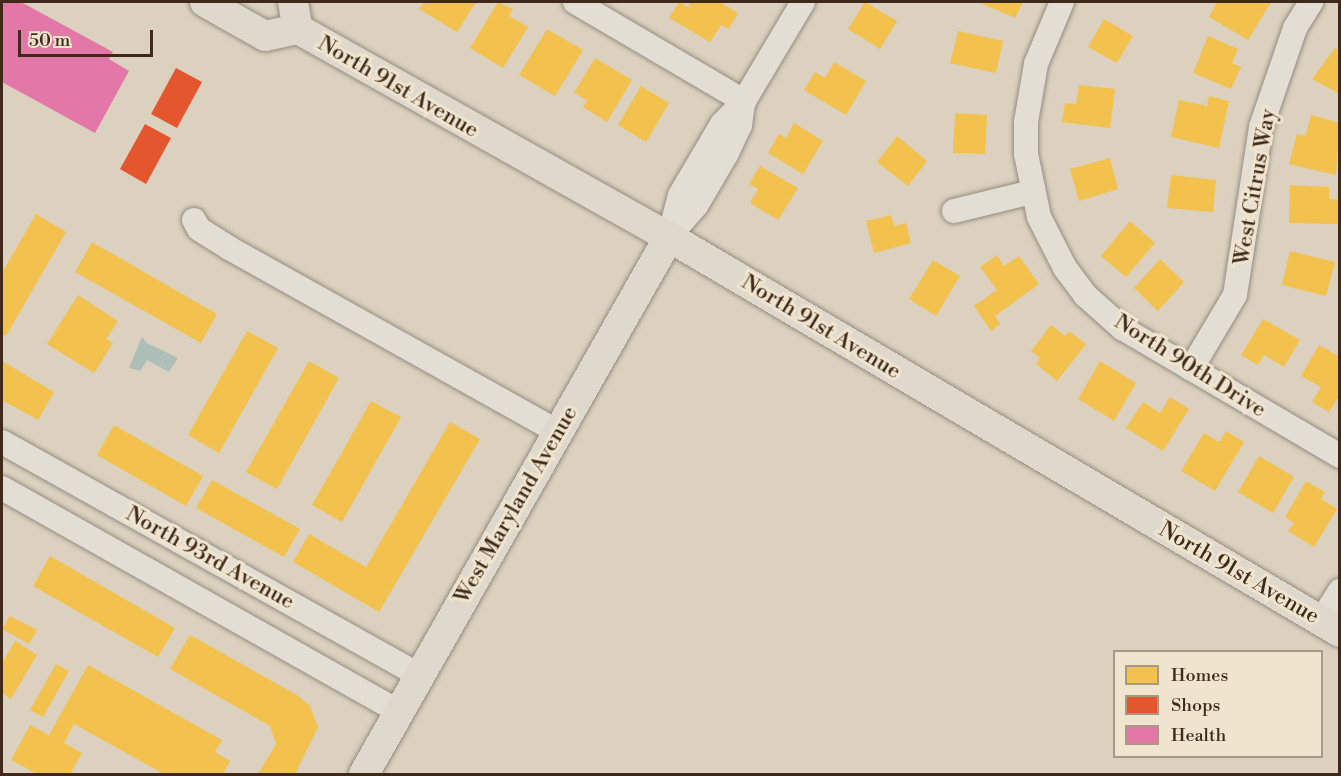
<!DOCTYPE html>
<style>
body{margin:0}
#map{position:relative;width:1341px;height:776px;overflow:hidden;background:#dbd1be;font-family:"Libre Bodoni",serif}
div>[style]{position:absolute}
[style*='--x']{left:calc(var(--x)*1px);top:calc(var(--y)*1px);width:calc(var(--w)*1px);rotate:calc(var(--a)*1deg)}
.water>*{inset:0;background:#aebeb9}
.homes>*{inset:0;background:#f2c14e}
.shops>*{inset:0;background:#e4572e}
.health>*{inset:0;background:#e377a8}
.roads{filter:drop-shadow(0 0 2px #958c80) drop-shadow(0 0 2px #958c80)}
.minor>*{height:24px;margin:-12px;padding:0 12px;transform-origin:12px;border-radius:12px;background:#e3ded4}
.major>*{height:30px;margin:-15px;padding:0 15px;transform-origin:15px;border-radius:15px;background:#ded8cd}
span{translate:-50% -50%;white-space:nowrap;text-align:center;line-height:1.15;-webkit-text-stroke:6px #efe4cd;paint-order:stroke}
.street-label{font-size:22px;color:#3e291b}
.frame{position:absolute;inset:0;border:3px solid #3e291b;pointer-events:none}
.legend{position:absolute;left:1113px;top:650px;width:210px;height:108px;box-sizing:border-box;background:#efe4cd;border:2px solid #a89986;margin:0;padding:8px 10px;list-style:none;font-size:18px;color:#3e291b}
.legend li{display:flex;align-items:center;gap:12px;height:30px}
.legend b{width:30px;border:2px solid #a89986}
.scale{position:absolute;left:18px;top:30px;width:135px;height:27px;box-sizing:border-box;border:3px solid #3e291b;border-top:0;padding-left:8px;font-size:18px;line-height:21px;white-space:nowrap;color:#3e291b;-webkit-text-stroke:4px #efe4cd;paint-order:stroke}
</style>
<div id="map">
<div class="water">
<div style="clip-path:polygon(142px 337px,147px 343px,178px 358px,169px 372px,147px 360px,140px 371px,129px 368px)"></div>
</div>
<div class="homes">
<div style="clip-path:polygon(424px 2px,476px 2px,457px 32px,419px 9px)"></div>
<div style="clip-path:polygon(498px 2px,513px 9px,509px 16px,528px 27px,503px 68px,470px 48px)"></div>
<div style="clip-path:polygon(679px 2px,688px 7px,691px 2px,719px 2px,738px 13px,729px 29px,721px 25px,710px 42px,669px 18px)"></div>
<div style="clip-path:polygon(865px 2px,897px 21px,880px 49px,848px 29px)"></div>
<div style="clip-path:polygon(978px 2px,1023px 2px,1015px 18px)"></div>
<div style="clip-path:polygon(1217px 2px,1271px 2px,1248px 40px,1209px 17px)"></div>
<div style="clip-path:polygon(1104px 19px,1133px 36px,1117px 63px,1088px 47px)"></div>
<div style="clip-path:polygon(547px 29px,583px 50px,555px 96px,519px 75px)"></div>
<div style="clip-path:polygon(958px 31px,1003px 41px,996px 73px,950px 63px)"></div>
<div style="clip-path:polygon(1208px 36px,1238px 49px,1232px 63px,1241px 67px,1231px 89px,1193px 73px)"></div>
<div style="clip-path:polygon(1335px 48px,1340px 51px,1340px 94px,1312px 79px)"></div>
<div style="clip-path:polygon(595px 58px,632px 80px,607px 122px,583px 107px,587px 100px,574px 93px)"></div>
<div style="clip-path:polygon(834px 62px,866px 81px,846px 115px,804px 90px,815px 72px,825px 78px)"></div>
<div style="clip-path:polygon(1079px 85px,1115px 89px,1110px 128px,1062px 122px,1065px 103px,1076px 104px)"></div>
<div style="clip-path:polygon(641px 86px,669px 103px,646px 142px,618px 125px)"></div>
<div style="clip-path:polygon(1209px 96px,1229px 101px,1219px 148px,1171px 137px,1179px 100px,1207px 106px)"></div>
<div style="clip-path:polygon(955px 113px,987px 115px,985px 154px,953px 153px)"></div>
<div style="clip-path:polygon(1311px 115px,1340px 123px,1336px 175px,1289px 164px,1297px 134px,1305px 136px)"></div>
<div style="clip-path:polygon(794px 123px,823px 141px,803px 174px,768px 153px,779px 134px,786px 138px)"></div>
<div style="clip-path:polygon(897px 136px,927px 161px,908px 186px,877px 162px)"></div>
<div style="clip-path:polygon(1110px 158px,1118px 189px,1079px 201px,1070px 169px)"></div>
<div style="clip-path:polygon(760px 166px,798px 188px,778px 220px,750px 203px,758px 189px,749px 184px)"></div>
<div style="clip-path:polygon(1171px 175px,1216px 180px,1213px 212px,1167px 208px)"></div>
<div style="clip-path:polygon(1290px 185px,1329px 187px,1329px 199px,1339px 200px,1339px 224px,1289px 223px)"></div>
<div style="clip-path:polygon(36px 214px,66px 232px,6px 336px,2px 334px,2px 273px)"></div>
<div style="clip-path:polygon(891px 215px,894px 226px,906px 223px,911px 243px,874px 253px,866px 221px)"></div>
<div style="clip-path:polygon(1130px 221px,1155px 243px,1126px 277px,1101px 256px)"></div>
<div style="clip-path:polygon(92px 242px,217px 314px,201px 343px,75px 272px)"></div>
<div style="clip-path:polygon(1290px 251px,1335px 262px,1326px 296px,1282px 285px)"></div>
<div style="clip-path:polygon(997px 255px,1004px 266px,1019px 256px,1039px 284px,995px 316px,1000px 324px,991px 331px,974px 306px,997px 290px,980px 267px)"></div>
<div style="clip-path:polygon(1160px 259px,1184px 282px,1158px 311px,1134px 288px)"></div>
<div style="clip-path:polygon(933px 260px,960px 276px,936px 316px,909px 299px)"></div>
<div style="clip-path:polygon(78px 295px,118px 321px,106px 339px,113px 343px,94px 373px,47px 344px)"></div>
<div style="clip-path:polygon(1263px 319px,1300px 340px,1284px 367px,1264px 355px,1258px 365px,1241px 355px)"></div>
<div style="clip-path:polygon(1051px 325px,1065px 336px,1069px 331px,1086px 344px,1057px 381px,1036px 364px,1040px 358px,1031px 351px)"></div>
<div style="clip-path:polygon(247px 331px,278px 348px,219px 453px,188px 435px)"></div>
<div style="clip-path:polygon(1319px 345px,1340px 357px,1340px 394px,1329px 412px,1312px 402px,1321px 387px,1301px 376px)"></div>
<div style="clip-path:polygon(2px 361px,54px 392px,38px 420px,2px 400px)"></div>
<div style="clip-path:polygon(309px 361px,339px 378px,277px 489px,246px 472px)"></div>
<div style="clip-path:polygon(1100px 361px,1136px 383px,1114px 421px,1078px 399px)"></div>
<div style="clip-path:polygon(1170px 397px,1189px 409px,1163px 451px,1126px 428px,1143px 402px,1160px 413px)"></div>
<div style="clip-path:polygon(371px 401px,401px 417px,342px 522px,312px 505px)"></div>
<div style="clip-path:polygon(450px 422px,480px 439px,379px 612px,293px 562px,309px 534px,366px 567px)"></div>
<div style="clip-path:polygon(114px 425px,203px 476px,186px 506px,97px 455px)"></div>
<div style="clip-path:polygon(1226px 431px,1244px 442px,1215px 491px,1181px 471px,1204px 433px,1219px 442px)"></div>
<div style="clip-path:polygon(1259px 456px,1294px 477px,1273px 513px,1238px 492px)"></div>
<div style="clip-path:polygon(212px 480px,300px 529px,284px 557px,196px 508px)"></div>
<div style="clip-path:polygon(1306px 481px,1325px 492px,1321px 499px,1337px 509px,1314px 547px,1288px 531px,1294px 523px,1285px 517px)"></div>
<div style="clip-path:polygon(50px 556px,175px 628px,158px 657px,33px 586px)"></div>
<div style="clip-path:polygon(10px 616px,37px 630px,29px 644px,2px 629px)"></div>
<div style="clip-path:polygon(190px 635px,297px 695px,310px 706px,318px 727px,295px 774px,258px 774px,276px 744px,270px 726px,170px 669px)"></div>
<div style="clip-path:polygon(15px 641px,37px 655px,11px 699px,2px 693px,2px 663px)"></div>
<div style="clip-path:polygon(56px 664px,69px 671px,43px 717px,30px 710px)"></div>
<div style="clip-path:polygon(88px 665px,222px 740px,215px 752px,230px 761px,223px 774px,164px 774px,74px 724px,64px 743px,82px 753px,70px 774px,37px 774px,11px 760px,30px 725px,49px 735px)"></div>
</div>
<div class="shops">
<div style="clip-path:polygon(176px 68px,202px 82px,177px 128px,151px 114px)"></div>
<div style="clip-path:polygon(145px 124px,171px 138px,146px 184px,120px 169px)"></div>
</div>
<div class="health">
<div style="clip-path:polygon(2px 2px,21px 2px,113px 52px,109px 59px,129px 71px,95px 133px,2px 82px)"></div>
</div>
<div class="roads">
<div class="minor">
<div style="--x:575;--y:2;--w:196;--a:30.4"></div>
<div style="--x:1062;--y:2;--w:67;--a:112.8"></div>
<div style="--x:1036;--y:64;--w:59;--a:99.8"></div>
<div style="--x:1026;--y:122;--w:32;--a:90"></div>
<div style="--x:1026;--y:154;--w:64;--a:78.3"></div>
<div style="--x:1039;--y:217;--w:57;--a:63"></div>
<div style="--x:1065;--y:268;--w:34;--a:53"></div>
<div style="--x:1085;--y:295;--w:50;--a:41.7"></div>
<div style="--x:1122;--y:328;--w:253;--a:30.4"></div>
<div style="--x:954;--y:211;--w:80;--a:-13.7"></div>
<div style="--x:194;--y:220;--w:10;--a:61"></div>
<div style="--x:199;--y:229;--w:36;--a:32"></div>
<div style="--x:229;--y:248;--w:377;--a:29.2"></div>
<div style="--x:673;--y:232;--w:35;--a:-49"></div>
<div style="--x:696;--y:206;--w:61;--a:-59.7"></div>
<div style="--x:727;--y:153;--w:31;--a:-65"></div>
<div style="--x:740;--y:125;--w:21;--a:-82"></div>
<div style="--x:669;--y:237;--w:43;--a:-75.3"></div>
<div style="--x:680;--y:195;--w:82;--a:-59.4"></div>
<div style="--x:722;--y:124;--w:32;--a:-46"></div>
<div style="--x:744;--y:101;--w:115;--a:-59.2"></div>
<div style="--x:1191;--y:369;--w:86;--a:-59.3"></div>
<div style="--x:1235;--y:295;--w:170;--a:-81.2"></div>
<div style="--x:1261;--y:127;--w:105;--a:-71"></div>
<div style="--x:1295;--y:28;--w:31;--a:-58"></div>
<div style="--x:2;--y:442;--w:478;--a:29.2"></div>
<div style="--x:2;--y:488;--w:456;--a:29.4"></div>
<div style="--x:1321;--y:621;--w:36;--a:-58"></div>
</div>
<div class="major">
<div style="--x:205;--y:2;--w:69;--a:29.5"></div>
<div style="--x:265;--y:36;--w:34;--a:-12"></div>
<div style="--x:298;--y:29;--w:425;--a:29.3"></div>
<div style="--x:669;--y:237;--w:779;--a:30.48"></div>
<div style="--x:293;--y:2;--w:27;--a:80"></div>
<div style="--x:364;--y:774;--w:618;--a:-60.4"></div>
</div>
</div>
<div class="street-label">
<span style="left:398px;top:87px;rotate:30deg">North 91st Avenue</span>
<span style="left:1255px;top:187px;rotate:-80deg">West Citrus Way</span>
<span style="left:821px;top:327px;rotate:31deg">North 91st Avenue</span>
<span style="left:1190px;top:366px;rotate:32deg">North 90th Drive</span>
<span style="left:516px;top:505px;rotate:-60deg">West Maryland Avenue</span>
<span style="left:210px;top:558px;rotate:29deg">North 93rd Avenue</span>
<span style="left:1239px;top:573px;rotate:30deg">North 91st Avenue</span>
</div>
<div class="frame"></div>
<ul class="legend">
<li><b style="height:16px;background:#f2c14e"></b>Homes</li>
<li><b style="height:16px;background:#e4572e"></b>Shops</li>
<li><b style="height:16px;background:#e377a8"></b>Health</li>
</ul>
<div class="scale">50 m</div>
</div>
